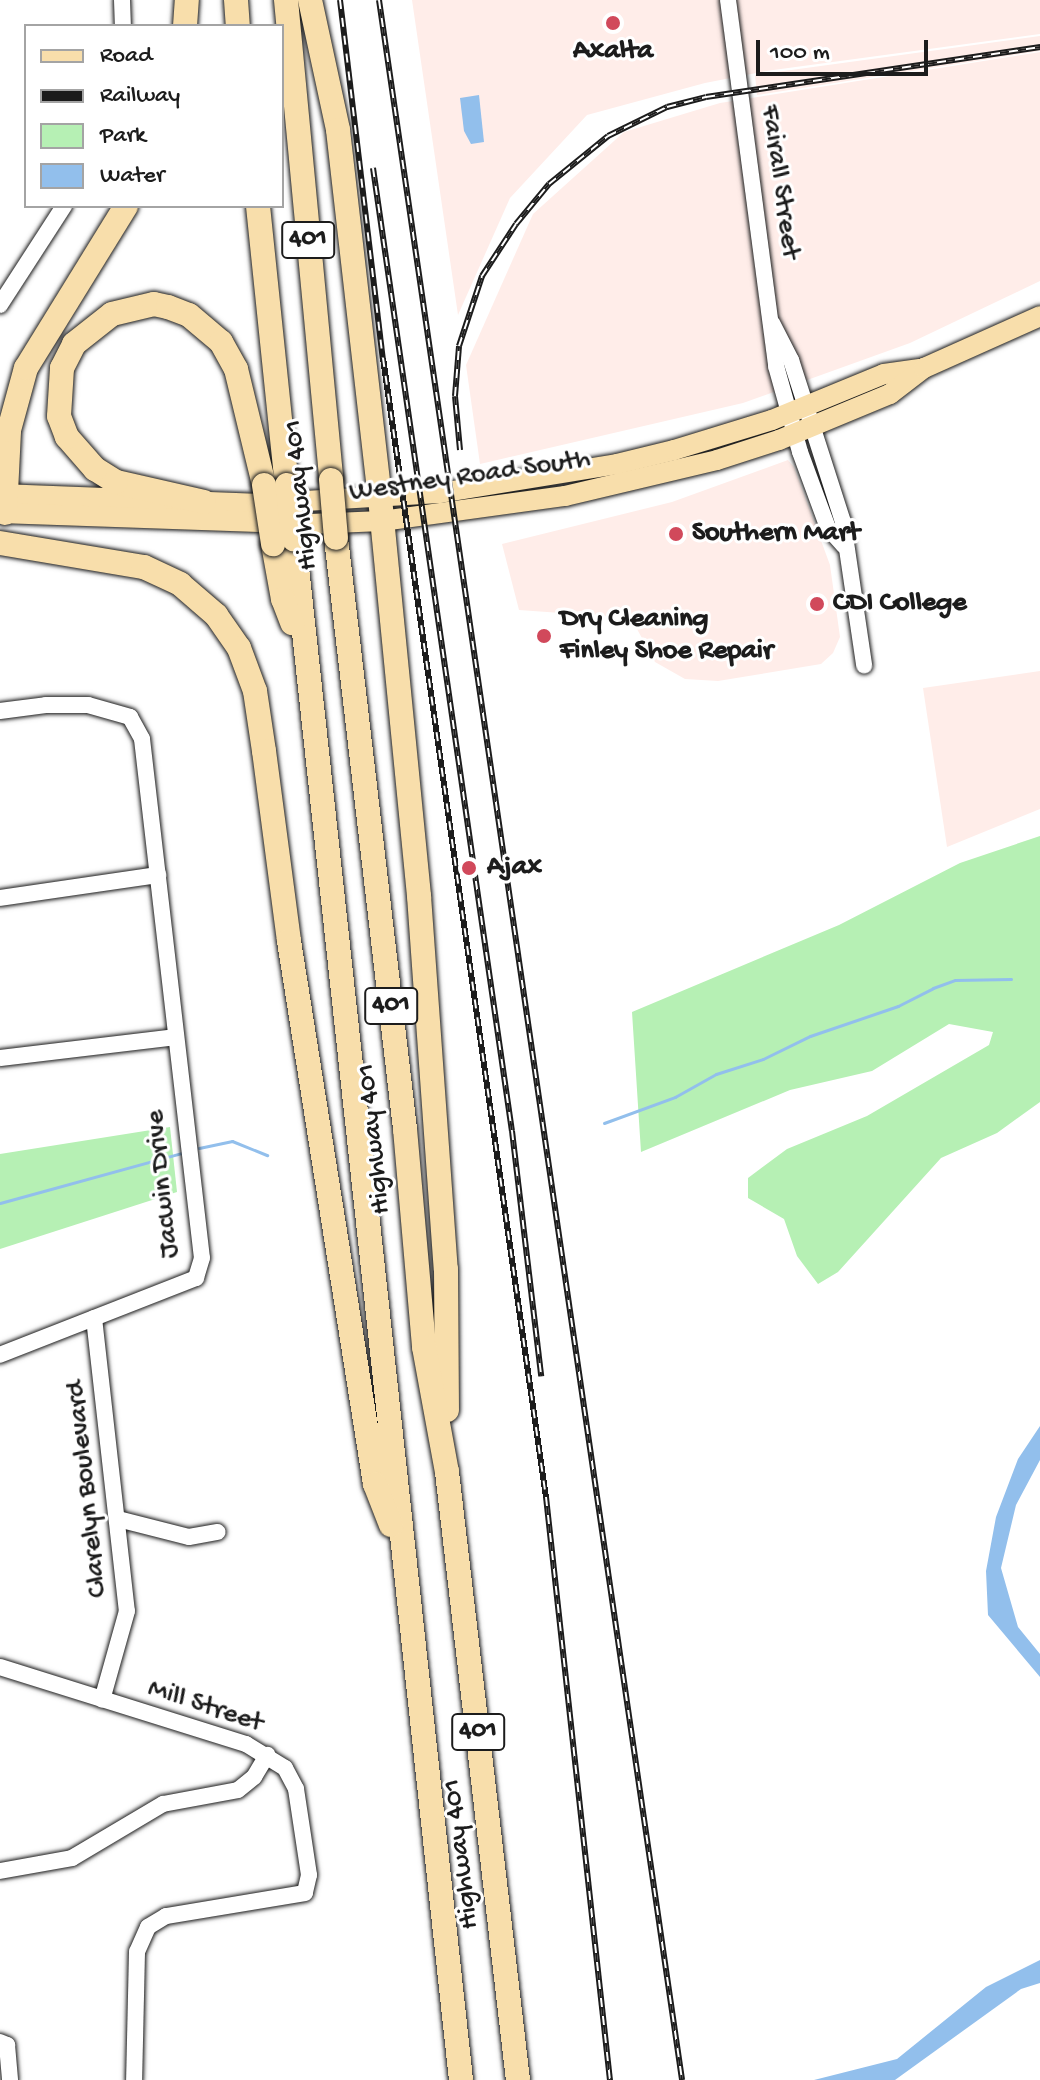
<!DOCTYPE html>
<style>
body{margin:0}
#map{position:relative;width:1040px;height:2080px;overflow:hidden;background:#fff;font-family:"Gochi Hand",sans-serif}
div>[style]{position:absolute}
[style*='--x']{left:calc(var(--x)*1px);top:calc(var(--y)*1px);width:calc(var(--w)*1px);rotate:calc(var(--a)*1deg)}
.built>*{inset:0;background:#ffede9}
.green>*{inset:0;background:#b6f0b4}
.water>*{inset:0;background:#92bfec}
.stream>*{height:3px;margin:-1.5px;padding:0 1.5px;transform-origin:1.5px;border-radius:1.5px;background:#92bfec}
.roads{filter:drop-shadow(0 0 2px #1c1c1c) drop-shadow(0 0 2px #1c1c1c)}
.minor>*{height:16px;margin:-8px;padding:0 8px;transform-origin:8px;border-radius:8px;background:#fff}
.major>*{height:20px;margin:-10px;padding:0 10px;transform-origin:10px;border-radius:10px;background:#f8deab}
.highway>*{height:24px;margin:-12px;padding:0 12px;transform-origin:12px;border-radius:12px;background:#f8deab}
.rail>*{height:6px;margin-top:-3px;transform-origin:0;background:repeating-linear-gradient(90deg,#fff 0 9px,#1c1c1c 0 18px);box-sizing:border-box;border-block:2px solid #1c1c1c}
.bridges{filter:drop-shadow(0 0 2px #1c1c1c) drop-shadow(0 0 2px #1c1c1c)}
.highway-bridge>*{height:24px;margin:-12px;padding:0 12px;transform-origin:12px;border-radius:12px;background:#f8deab}
.dots>*{width:22px;height:22px;translate:-50% -50%;box-sizing:border-box;border:4px solid #fff;border-radius:50%}
span{translate:-50% -50%;white-space:nowrap;text-align:center;line-height:1.15;-webkit-text-stroke:6px #fff;paint-order:stroke}
.shield-label span{padding:2px 6px;background:#fff;border:2px solid;border-radius:6px;-webkit-text-stroke-width:0}
.shield-label{font-size:26px;color:#1c1c1c;font-weight:700}
.poi-label{font-size:28px;color:#1c1c1c;font-weight:700}
.left{translate:0 -50%;text-align:left}
.street-label{font-size:28px;color:#1c1c1c}
.legend{position:absolute;left:24px;top:24px;width:260px;height:184px;box-sizing:border-box;background:#fff;border:2px solid #a4a4a4;margin:0;padding:10px 14px;list-style:none;font-size:24px;color:#1c1c1c}
.legend li{display:flex;align-items:center;gap:16px;height:40px}
.legend b{width:40px;border:2px solid #a4a4a4}
.scale{position:absolute;left:756px;top:40px;width:172px;height:36px;box-sizing:border-box;border:4px solid #1c1c1c;border-top:0;padding-left:10px;font-size:24px;line-height:28px;white-space:nowrap;color:#1c1c1c;-webkit-text-stroke:6px #fff;paint-order:stroke}
</style>
<div id="map">
<div class="built">
<div style="clip-path:polygon(412px 0,1040px 0,1040px 34px,766px 71px,705px 83px,587px 115px,510px 198px,458px 315px)"></div>
<div style="clip-path:polygon(1040px 36px,1040px 51px,757px 95px,755px 75px)"></div>
<div style="clip-path:polygon(1040px 52px,1040px 281px,910px 343px,743px 403px,480px 464px,466px 365px,533px 214px,624px 132px,720px 103px)"></div>
<div style="clip-path:polygon(788px 460px,794px 467px,830px 565px,840px 637px,833px 653px,821px 664px,718px 681px,685px 679px,655px 662px,631px 618px,519px 610px,502px 544px,672px 502px)"></div>
<div style="clip-path:polygon(1040px 671px,1040px 809px,947px 847px,923px 688px)"></div>
</div>
<div class="green">
<div style="clip-path:polygon(1040px 836px,1040px 1102px,997px 1133px,941px 1158px,838px 1272px,818px 1284px,797px 1256px,784px 1219px,748px 1198px,748px 1178px,787px 1149px,867px 1116px,989px 1045px,993px 1032px,949px 1024px,872px 1071px,790px 1090px,641px 1152px,632px 1012px,839px 925px,960px 863px)"></div>
<div style="clip-path:polygon(170px 1127px,177px 1192px,0 1249px,0 1154px)"></div>
</div>
<div class="water">
<div style="clip-path:polygon(479px 95px,484px 142px,471px 144px,464px 131px,460px 98px)"></div>
<div style="clip-path:polygon(1040px 1426px,1040px 1460px,1016px 1505px,1001px 1568px,1018px 1627px,1040px 1654px,1040px 1677px,988px 1615px,986px 1571px,996px 1517px,1018px 1459px)"></div>
<div style="clip-path:polygon(1040px 1960px,1040px 1983px,1021px 1989px,895px 2080px,814px 2080px,897px 2059px,986px 1987px)"></div>
</div>
<div class="stream">
<div style="--x:604;--y:1123;--w:76;--a:-20.1"></div>
<div style="--x:675;--y:1097;--w:47;--a:-29.3"></div>
<div style="--x:716;--y:1074;--w:49;--a:-17.7"></div>
<div style="--x:763;--y:1059;--w:52;--a:-26.1"></div>
<div style="--x:810;--y:1036;--w:93;--a:-18.8"></div>
<div style="--x:898;--y:1006;--w:39;--a:-27"></div>
<div style="--x:933;--y:988;--w:23;--a:-20"></div>
<div style="--x:955;--y:980;--w:56;--a:-1"></div>
<div style="--x:199;--y:1148;--w:34;--a:-12"></div>
<div style="--x:232;--y:1141;--w:38;--a:22"></div>
<div style="--x:0;--y:1203;--w:188;--a:-15.4"></div>
</div>
<div class="roads">
<div class="minor">
<div style="--x:122;--y:0;--w:26;--a:88"></div>
<div style="--x:728;--y:0;--w:369;--a:82.5"></div>
<div style="--x:776;--y:366;--w:89;--a:74.4"></div>
<div style="--x:800;--y:452;--w:81;--a:69.8"></div>
<div style="--x:828;--y:528;--w:24;--a:48"></div>
<div style="--x:0;--y:305;--w:118;--a:-57.1"></div>
<div style="--x:772;--y:323;--w:42;--a:62.8"></div>
<div style="--x:791;--y:360;--w:170;--a:72.2"></div>
<div style="--x:843;--y:522;--w:145;--a:81.6"></div>
<div style="--x:0;--y:711;--w:46;--a:-7.4"></div>
<div style="--x:46;--y:705;--w:42;--a:0"></div>
<div style="--x:88;--y:705;--w:44;--a:15.9"></div>
<div style="--x:130;--y:717;--w:25;--a:61"></div>
<div style="--x:142;--y:739;--w:522;--a:83.41"></div>
<div style="--x:202;--y:1258;--w:21;--a:107"></div>
<div style="--x:196;--y:1278;--w:211;--a:158.6"></div>
<div style="--x:0;--y:898;--w:160;--a:-8.3"></div>
<div style="--x:0;--y:1058;--w:176;--a:-6.8"></div>
<div style="--x:94;--y:1318;--w:295;--a:83.6"></div>
<div style="--x:127;--y:1611;--w:92;--a:105.7"></div>
<div style="--x:118;--y:1519;--w:73;--a:14.2"></div>
<div style="--x:189;--y:1537;--w:29;--a:-10"></div>
<div style="--x:0;--y:1667;--w:258;--a:17.4"></div>
<div style="--x:246;--y:1744;--w:46;--a:31.6"></div>
<div style="--x:285;--y:1768;--w:24;--a:62"></div>
<div style="--x:296;--y:1789;--w:87;--a:81.4"></div>
<div style="--x:309;--y:1875;--w:18;--a:103"></div>
<div style="--x:305;--y:1893;--w:141;--a:170.6"></div>
<div style="--x:166;--y:1916;--w:21;--a:149"></div>
<div style="--x:148;--y:1927;--w:27;--a:114"></div>
<div style="--x:137;--y:1952;--w:128;--a:91.3"></div>
<div style="--x:0;--y:1871;--w:73;--a:-10.2"></div>
<div style="--x:72;--y:1858;--w:106;--a:-30.7"></div>
<div style="--x:163;--y:1804;--w:76;--a:-10.6"></div>
<div style="--x:238;--y:1790;--w:21;--a:-39"></div>
<div style="--x:254;--y:1777;--w:26;--a:-59"></div>
<div style="--x:0;--y:2042;--w:8;--a:23"></div>
<div style="--x:7;--y:2045;--w:35;--a:85"></div>
</div>
<div class="major">
<div style="--x:0;--y:494;--w:255;--a:2.2"></div>
<div style="--x:255;--y:504;--w:185;--a:-3.4"></div>
<div style="--x:440;--y:493;--w:179;--a:-9.3"></div>
<div style="--x:617;--y:464;--w:59;--a:-13.8"></div>
<div style="--x:674;--y:450;--w:102;--a:-17"></div>
<div style="--x:772;--y:420;--w:121;--a:-22.3"></div>
<div style="--x:884;--y:374;--w:36;--a:-8"></div>
<div style="--x:0;--y:513;--w:310;--a:2"></div>
<div style="--x:310;--y:524;--w:72;--a:-2.4"></div>
<div style="--x:382;--y:521;--w:185;--a:-7.8"></div>
<div style="--x:565;--y:496;--w:156;--a:-13.3"></div>
<div style="--x:717;--y:460;--w:65;--a:-17.9"></div>
<div style="--x:779;--y:440;--w:120;--a:-22.5"></div>
<div style="--x:890;--y:394;--w:43;--a:-37.4"></div>
<div style="--x:924;--y:368;--w:127;--a:-24.1"></div>
</div>
<div class="highway">
<div style="--x:236;--y:0;--w:26;--a:86"></div>
<div style="--x:286;--y:0;--w:482;--a:84.6"></div>
<div style="--x:310;--y:0;--w:133;--a:77.8"></div>
<div style="--x:338;--y:130;--w:370;--a:83.5"></div>
<div style="--x:380;--y:498;--w:400;--a:84.4"></div>
<div style="--x:419;--y:896;--w:374;--a:85.9"></div>
<div style="--x:446;--y:1269;--w:141;--a:89.6"></div>
<div style="--x:185;--y:26;--w:26;--a:-86"></div>
<div style="--x:258;--y:206;--w:281;--a:84.1"></div>
<div style="--x:204;--y:502;--w:90;--a:-167.2"></div>
<div style="--x:116;--y:482;--w:25;--a:-148"></div>
<div style="--x:95;--y:469;--w:43;--a:-131.2"></div>
<div style="--x:67;--y:437;--w:22;--a:-111"></div>
<div style="--x:59;--y:416;--w:48;--a:-86.4"></div>
<div style="--x:62;--y:368;--w:27;--a:-63"></div>
<div style="--x:74;--y:344;--w:48;--a:-38.3"></div>
<div style="--x:112;--y:314;--w:43;--a:-13.4"></div>
<div style="--x:154;--y:304;--w:14;--a:12"></div>
<div style="--x:168;--y:307;--w:22;--a:21"></div>
<div style="--x:189;--y:315;--w:42;--a:40.2"></div>
<div style="--x:221;--y:342;--w:31;--a:61"></div>
<div style="--x:236;--y:369;--w:119;--a:76.4"></div>
<div style="--x:5;--y:513;--w:83;--a:-87.2"></div>
<div style="--x:9;--y:430;--w:64;--a:-74.7"></div>
<div style="--x:26;--y:368;--w:190;--a:-58.3"></div>
<div style="--x:336;--y:538;--w:595;--a:83.34"></div>
<div style="--x:405;--y:1129;--w:219;--a:85"></div>
<div style="--x:424;--y:1347;--w:127;--a:79.6"></div>
<div style="--x:447;--y:1472;--w:612;--a:83.34"></div>
<div style="--x:294;--y:540;--w:1549;--a:83.81"></div>
<div style="--x:0;--y:543;--w:146;--a:9.5"></div>
<div style="--x:144;--y:567;--w:40;--a:25"></div>
<div style="--x:180;--y:584;--w:48;--a:40.7"></div>
<div style="--x:216;--y:615;--w:40;--a:55.1"></div>
<div style="--x:239;--y:648;--w:46;--a:69.6"></div>
<div style="--x:255;--y:691;--w:61;--a:81.5"></div>
<div style="--x:264;--y:751;--w:192;--a:82.5"></div>
<div style="--x:289;--y:941;--w:550;--a:81"></div>
<div style="--x:375;--y:1484;--w:44;--a:68.7"></div>
<div style="--x:273;--y:544;--w:56;--a:79.7"></div>
<div style="--x:283;--y:599;--w:26;--a:69"></div>
</div>
</div>
<div class="rail">
<div style="--x:340;--y:0;--w:361;--a:83.2"></div>
<div style="--x:383;--y:358;--w:1151;--a:81.86"></div>
<div style="--x:546;--y:1497;--w:587;--a:83.74"></div>
<div style="--x:379;--y:0;--w:2102;--a:81.71"></div>
<div style="--x:373;--y:168;--w:973;--a:81.79"></div>
<div style="--x:512;--y:1131;--w:247;--a:83.2"></div>
<div style="--x:460;--y:450;--w:54;--a:-95.3"></div>
<div style="--x:455;--y:396;--w:50;--a:-85.4"></div>
<div style="--x:459;--y:346;--w:74;--a:-71.8"></div>
<div style="--x:482;--y:276;--w:62;--a:-56.8"></div>
<div style="--x:516;--y:224;--w:52;--a:-50.5"></div>
<div style="--x:549;--y:184;--w:76;--a:-39.1"></div>
<div style="--x:608;--y:136;--w:66;--a:-26.2"></div>
<div style="--x:667;--y:107;--w:40;--a:-14.4"></div>
<div style="--x:706;--y:97;--w:338;--a:-8.5"></div>
</div>
<div class="bridges">
<div class="highway-bridge">
<div style="--x:331;--y:480;--w:58;--a:85.1"></div>
<div style="--x:264;--y:485;--w:60;--a:81.3"></div>
<div style="--x:287;--y:485;--w:55;--a:82.7"></div>
</div>
</div>
<div class="dots">
<div style="left:613px;top:23px;background:#d1495b"></div>
<div style="left:676px;top:534px;background:#d1495b"></div>
<div style="left:817px;top:604px;background:#d1495b"></div>
<div style="left:544px;top:636px;background:#d1495b"></div>
<div style="left:469px;top:868px;background:#d1495b"></div>
</div>
<div class="shield-label">
<span style="left:308px;top:240px">401</span>
<span style="left:391px;top:1006px">401</span>
<span style="left:478px;top:1732px">401</span>
</div>
<div class="poi-label">
<span style="left:613px;top:52px">Axalta</span>
<span class="left" style="left:692px;top:534px">Southern Mart</span>
<span class="left" style="left:833px;top:604px">CDI College</span>
<span class="left" style="left:560px;top:636px">Dry Cleaning<br>Finley Shoe Repair</span>
<span class="left" style="left:487px;top:868px">Ajax</span>
</div>
<div class="street-label">
<span style="left:779px;top:182px;rotate:82deg">Fairall Street</span>
<span style="left:470px;top:477px;rotate:-8deg">Westney Road South</span>
<span style="left:302px;top:495px;rotate:-96deg">Highway 401</span>
<span style="left:375px;top:1139px;rotate:-96deg">Highway 401</span>
<span style="left:164px;top:1184px;rotate:-96deg">Jacwin Drive</span>
<span style="left:88px;top:1489px;rotate:-96deg">Clarelyn Boulevard</span>
<span style="left:205px;top:1707px;rotate:18deg">Mill Street</span>
<span style="left:462px;top:1854px;rotate:-97deg">Highway 401</span>
</div>
<ul class="legend">
<li><b style="height:10px;background:#f8deab"></b>Road</li>
<li><b style="height:10px;background:#1c1c1c"></b>Railway</li>
<li><b style="height:22px;background:#b6f0b4"></b>Park</li>
<li><b style="height:22px;background:#92bfec"></b>Water</li>
</ul>
<div class="scale">100 m</div>
</div>
